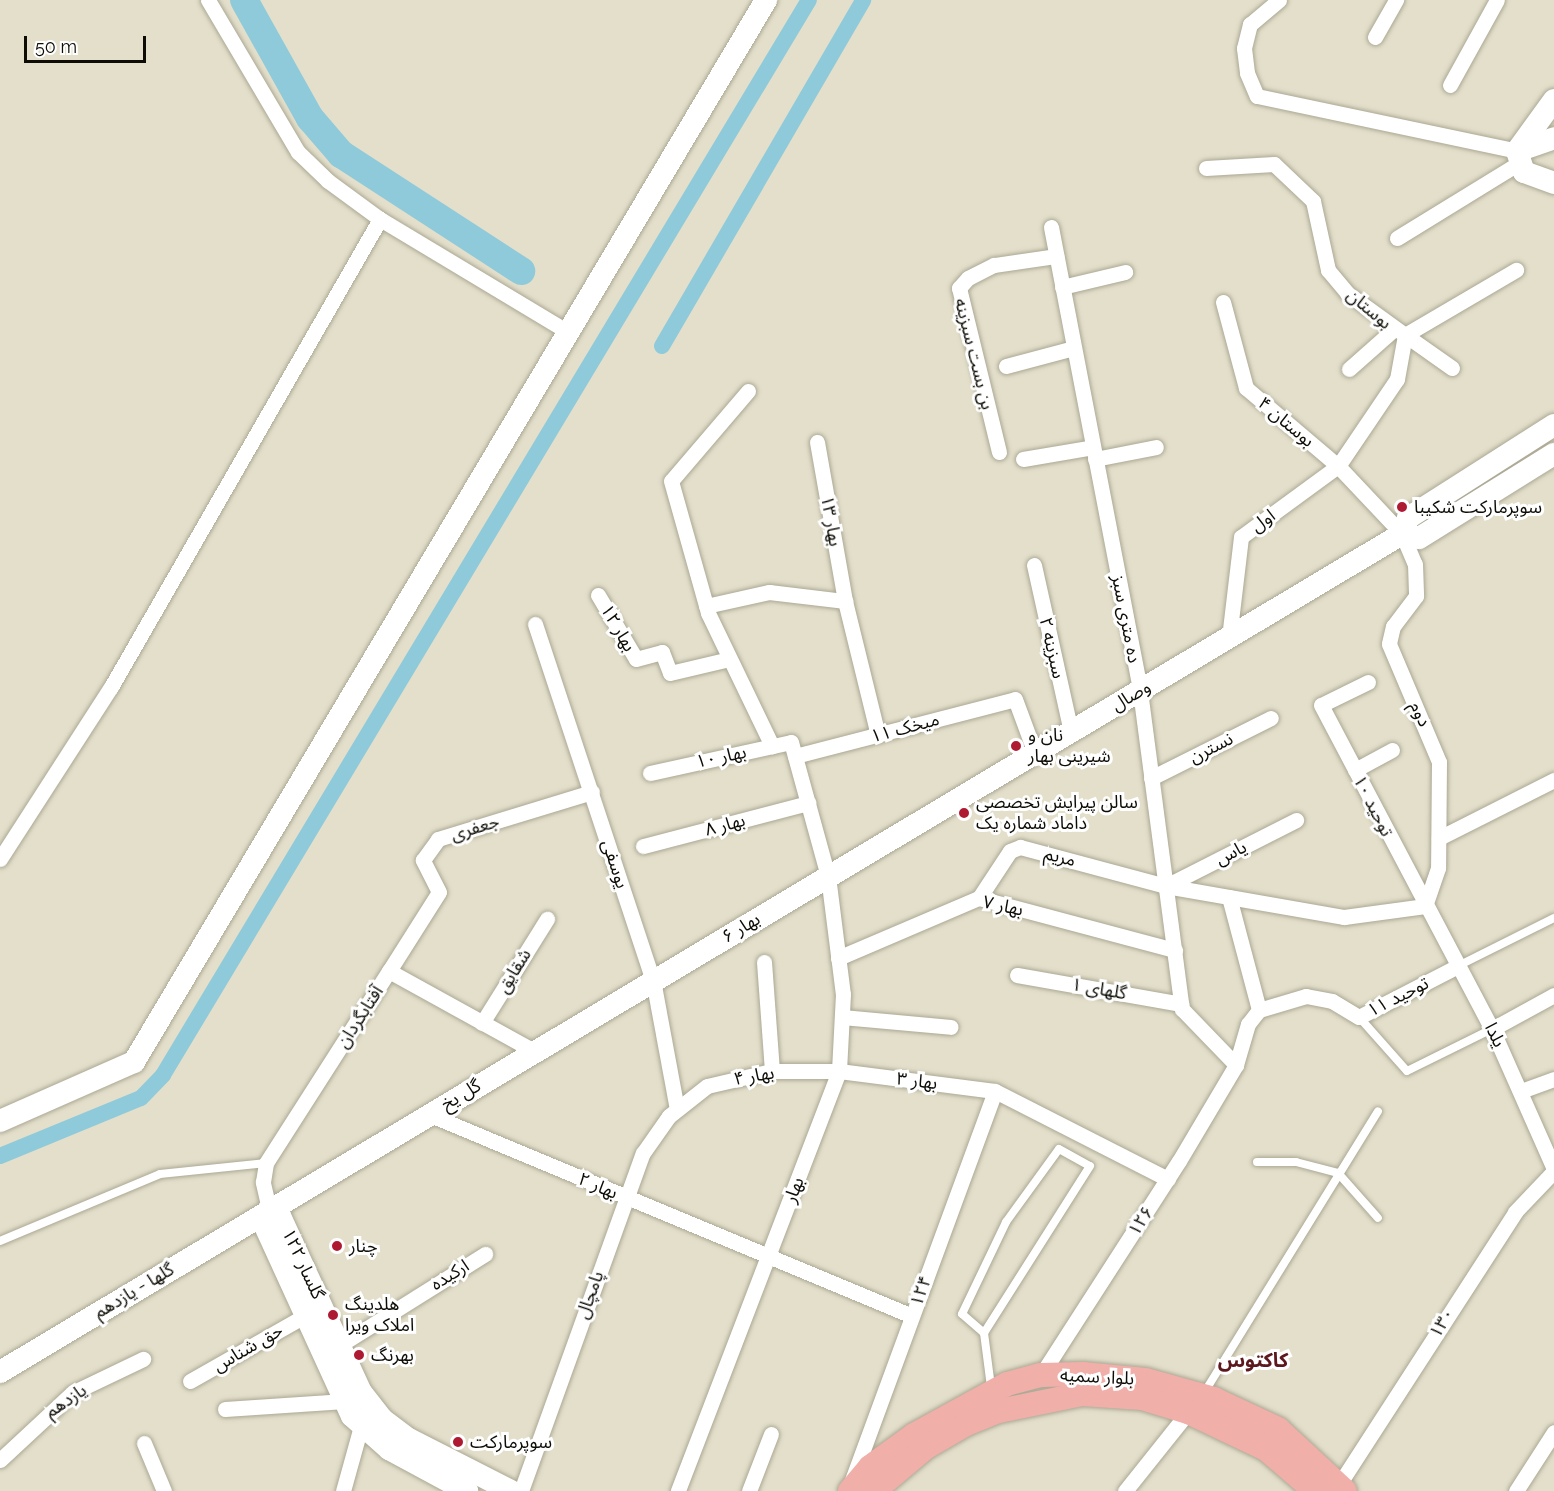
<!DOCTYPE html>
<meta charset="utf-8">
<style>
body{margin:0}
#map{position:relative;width:1554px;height:1491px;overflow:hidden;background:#e3dfcb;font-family:Raleway,"Noto Sans Arabic",sans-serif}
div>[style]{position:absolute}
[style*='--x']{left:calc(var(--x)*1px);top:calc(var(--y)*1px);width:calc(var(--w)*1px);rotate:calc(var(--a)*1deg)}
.canal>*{height:16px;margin:-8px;padding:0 8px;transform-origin:8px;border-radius:8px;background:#8ecada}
.river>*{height:28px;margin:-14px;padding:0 14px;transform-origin:14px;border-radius:14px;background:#8ecada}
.roads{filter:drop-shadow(0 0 2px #aba894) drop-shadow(0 0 2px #aba894)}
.lane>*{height:8px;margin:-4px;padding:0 4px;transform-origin:4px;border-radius:4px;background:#fff}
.street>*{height:15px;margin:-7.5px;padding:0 7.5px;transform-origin:7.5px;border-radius:7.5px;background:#fff}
.secondary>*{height:22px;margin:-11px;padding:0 11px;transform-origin:11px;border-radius:11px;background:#fff}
.primary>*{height:24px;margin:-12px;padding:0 12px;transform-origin:12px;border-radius:12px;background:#f0afa9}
.dots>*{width:16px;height:16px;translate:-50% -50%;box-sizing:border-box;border:3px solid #fff;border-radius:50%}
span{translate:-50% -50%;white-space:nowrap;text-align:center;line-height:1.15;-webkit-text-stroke:6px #fff;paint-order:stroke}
.street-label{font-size:18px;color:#0d0c06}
.poi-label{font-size:18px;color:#0d0c06}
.left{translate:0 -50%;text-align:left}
.neighbourhood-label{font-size:20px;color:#5d181e;font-weight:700}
.scale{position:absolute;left:24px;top:36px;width:122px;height:27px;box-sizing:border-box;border:3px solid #0d0c06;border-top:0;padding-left:8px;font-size:18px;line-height:21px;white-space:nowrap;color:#0d0c06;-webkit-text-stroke:4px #fff;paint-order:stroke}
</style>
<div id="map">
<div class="canal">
<div style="--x:662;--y:346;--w:400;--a:-59.8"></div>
<div style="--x:0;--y:1156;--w:152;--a:-22.4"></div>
<div style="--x:141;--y:1098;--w:32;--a:-46"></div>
<div style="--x:163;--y:1075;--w:1254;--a:-59"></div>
</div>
<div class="river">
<div style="--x:244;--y:0;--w:135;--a:60.8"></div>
<div style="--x:310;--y:118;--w:48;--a:49.3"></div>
<div style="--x:341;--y:154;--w:215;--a:33"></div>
</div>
<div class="roads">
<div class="lane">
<div style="--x:1458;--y:966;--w:107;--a:-26.6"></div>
<div style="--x:1359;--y:1017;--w:72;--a:48.4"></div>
<div style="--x:1407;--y:1071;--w:95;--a:-26.3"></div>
<div style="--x:1257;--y:1162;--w:39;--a:0"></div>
<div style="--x:1296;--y:1162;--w:43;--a:14.7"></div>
<div style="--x:1338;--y:1173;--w:60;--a:48.4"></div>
<div style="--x:0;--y:1241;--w:173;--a:-22.7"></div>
<div style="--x:160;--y:1174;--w:107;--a:-5.9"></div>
<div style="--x:984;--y:1333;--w:29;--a:-139"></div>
<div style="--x:962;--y:1314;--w:102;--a:-64.4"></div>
<div style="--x:1006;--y:1222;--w:90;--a:-54"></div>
<div style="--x:1059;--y:1149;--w:35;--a:29"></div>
<div style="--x:1090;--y:1166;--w:198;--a:122.4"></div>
<div style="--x:984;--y:1333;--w:54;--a:82.6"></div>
<div style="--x:1204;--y:1393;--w:331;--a:-58.3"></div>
</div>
<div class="street">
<div style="--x:208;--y:0;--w:177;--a:59.4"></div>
<div style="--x:298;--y:152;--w:42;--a:44"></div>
<div style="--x:328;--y:181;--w:64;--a:36.2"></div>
<div style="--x:380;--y:219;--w:219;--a:31"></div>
<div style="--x:1279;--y:0;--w:38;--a:140"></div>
<div style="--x:1250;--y:24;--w:25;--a:104"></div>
<div style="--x:1244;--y:48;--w:25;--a:83"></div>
<div style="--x:1247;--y:73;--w:25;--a:67"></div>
<div style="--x:1257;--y:96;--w:266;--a:11.9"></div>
<div style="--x:1375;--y:37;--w:43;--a:-60.4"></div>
<div style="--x:1450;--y:85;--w:97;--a:-61.1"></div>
<div style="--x:1206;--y:168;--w:68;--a:-3.4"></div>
<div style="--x:1274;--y:164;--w:54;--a:43.5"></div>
<div style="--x:1313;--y:201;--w:71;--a:77.7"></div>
<div style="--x:1328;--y:270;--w:30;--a:50"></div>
<div style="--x:1347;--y:293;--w:72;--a:35.9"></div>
<div style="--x:1405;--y:335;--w:45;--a:100.3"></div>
<div style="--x:1397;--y:379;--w:105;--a:124.1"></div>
<div style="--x:1338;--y:466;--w:120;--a:143.8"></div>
<div style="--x:1241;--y:537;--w:102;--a:96.8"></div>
<div style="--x:1051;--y:227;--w:472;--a:79.1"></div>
<div style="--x:1140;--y:691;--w:321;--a:82.5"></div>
<div style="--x:1182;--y:1009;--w:78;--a:46"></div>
<div style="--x:1397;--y:238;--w:143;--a:-31.6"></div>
<div style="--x:1062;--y:287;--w:65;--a:-13.4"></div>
<div style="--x:1223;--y:302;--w:89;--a:75"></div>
<div style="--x:1246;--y:388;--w:121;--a:40.3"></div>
<div style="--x:1338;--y:466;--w:93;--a:46.7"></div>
<div style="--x:1402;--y:534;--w:33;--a:67"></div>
<div style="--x:1415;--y:564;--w:32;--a:88"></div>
<div style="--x:1416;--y:596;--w:38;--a:127"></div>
<div style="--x:1393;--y:626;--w:18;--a:103"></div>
<div style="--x:1389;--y:644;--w:128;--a:67"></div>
<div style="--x:1439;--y:762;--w:106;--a:90.5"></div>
<div style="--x:1438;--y:868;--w:40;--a:108.9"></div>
<div style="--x:1006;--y:366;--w:70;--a:-14.8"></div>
<div style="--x:1452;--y:368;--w:57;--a:-144.9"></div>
<div style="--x:1405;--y:335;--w:129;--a:-30.4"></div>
<div style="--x:1349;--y:369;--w:59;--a:-41.6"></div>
<div style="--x:748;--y:391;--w:118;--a:130.5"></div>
<div style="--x:671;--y:481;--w:137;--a:74.3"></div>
<div style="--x:708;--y:613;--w:148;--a:64.3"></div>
<div style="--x:817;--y:442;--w:161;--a:80"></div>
<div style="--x:845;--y:601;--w:138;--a:76.2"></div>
<div style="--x:999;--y:452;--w:169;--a:-103.7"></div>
<div style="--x:959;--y:288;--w:13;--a:-48"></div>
<div style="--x:968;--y:278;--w:29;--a:-27"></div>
<div style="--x:994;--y:265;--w:63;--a:-8.3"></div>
<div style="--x:1023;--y:459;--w:71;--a:-9.7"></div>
<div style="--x:1095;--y:459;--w:62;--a:-11.1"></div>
<div style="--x:1034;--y:565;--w:171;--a:77.5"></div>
<div style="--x:598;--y:595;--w:74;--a:59.3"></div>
<div style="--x:636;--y:659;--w:27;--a:-15"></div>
<div style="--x:662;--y:652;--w:22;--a:69"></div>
<div style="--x:670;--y:673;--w:61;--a:-13.3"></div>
<div style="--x:706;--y:606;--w:65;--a:-12.5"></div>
<div style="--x:769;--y:592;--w:77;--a:6.8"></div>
<div style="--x:535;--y:624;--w:375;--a:71.7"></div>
<div style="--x:653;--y:980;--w:131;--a:79.5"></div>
<div style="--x:1368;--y:682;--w:52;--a:153.9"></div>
<div style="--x:1321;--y:705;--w:366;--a:62.2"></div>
<div style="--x:1492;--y:1029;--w:153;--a:66.1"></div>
<div style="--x:795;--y:756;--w:227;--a:-14.5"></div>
<div style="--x:1015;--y:699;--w:58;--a:69.7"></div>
<div style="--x:1355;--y:770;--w:42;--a:-28.4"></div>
<div style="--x:650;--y:773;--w:144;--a:-12.4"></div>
<div style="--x:791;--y:742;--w:139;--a:74.6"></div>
<div style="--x:828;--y:876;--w:119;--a:82.8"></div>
<div style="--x:843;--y:994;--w:77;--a:93"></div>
<div style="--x:839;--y:1071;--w:450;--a:111"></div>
<div style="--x:1151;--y:778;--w:134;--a:-26.6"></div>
<div style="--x:1439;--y:838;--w:129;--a:-26.8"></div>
<div style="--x:643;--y:846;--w:171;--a:-14.6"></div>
<div style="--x:0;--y:859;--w:205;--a:-57.2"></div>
<div style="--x:111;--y:687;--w:540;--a:-60.11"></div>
<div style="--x:1166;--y:886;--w:146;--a:-26.9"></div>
<div style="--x:1229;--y:897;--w:117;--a:75.1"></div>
<div style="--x:979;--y:898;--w:56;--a:-56.6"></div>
<div style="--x:1010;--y:851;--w:11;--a:-22"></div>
<div style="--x:1020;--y:847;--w:151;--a:15"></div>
<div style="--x:1166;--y:886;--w:181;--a:9.9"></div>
<div style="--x:1344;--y:917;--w:82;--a:-7.7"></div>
<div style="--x:838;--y:958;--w:153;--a:-23.1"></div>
<div style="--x:979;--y:898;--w:203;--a:14.9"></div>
<div style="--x:764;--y:962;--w:109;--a:85.8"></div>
<div style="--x:389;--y:971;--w:93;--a:-57.7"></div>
<div style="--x:439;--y:892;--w:36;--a:-117"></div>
<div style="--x:423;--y:860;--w:26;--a:-54"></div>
<div style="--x:438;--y:839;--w:161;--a:-17"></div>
<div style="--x:1017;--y:975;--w:167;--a:10"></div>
<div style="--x:842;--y:1017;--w:109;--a:5.2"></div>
<div style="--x:482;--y:1023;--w:123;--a:-58"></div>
<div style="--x:1492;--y:1029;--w:71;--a:-28.7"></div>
<div style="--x:1521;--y:1091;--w:35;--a:-20"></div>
<div style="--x:428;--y:1114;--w:524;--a:22.65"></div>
<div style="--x:269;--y:1209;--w:28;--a:-103"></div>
<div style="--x:263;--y:1182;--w:19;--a:-81"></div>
<div style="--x:266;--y:1163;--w:228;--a:-57.4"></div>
<div style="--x:389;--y:971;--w:166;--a:28.9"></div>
<div style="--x:332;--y:1350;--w:181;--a:-32.1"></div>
<div style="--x:1041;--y:1375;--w:255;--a:-57.2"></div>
<div style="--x:1179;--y:1161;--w:112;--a:-59.3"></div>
<div style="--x:1236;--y:1065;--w:43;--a:-73.7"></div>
<div style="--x:1248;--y:1024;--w:18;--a:-52"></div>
<div style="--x:1259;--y:1010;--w:49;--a:-16.6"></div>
<div style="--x:1306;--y:996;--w:26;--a:11"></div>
<div style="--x:1332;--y:1001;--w:31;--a:31"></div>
<div style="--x:1359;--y:1017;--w:111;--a:-27.3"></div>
<div style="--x:190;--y:1381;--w:133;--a:-29.6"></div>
<div style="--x:225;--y:1409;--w:120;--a:-3.8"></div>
<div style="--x:144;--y:1443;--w:52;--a:67.4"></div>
<div style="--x:0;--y:1460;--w:98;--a:-42.9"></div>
<div style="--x:72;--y:1393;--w:79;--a:-25.6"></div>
<div style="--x:852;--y:1480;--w:414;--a:-69.8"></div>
<div style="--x:1340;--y:1483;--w:323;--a:-57.1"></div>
<div style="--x:1515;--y:1212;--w:57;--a:-46.4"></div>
<div style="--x:343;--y:1491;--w:67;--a:-74.5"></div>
<div style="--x:521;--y:1491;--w:359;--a:-70.2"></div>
<div style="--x:643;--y:1153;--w:45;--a:-54.9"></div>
<div style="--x:669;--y:1116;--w:48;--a:-38.3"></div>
<div style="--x:707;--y:1086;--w:67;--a:-13"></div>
<div style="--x:772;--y:1071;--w:67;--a:0"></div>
<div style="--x:839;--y:1071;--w:157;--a:7.3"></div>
<div style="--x:995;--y:1091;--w:194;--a:27"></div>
<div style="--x:749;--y:1491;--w:61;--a:-68.9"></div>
<div style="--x:1125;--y:1491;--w:101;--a:-51.4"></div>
<div style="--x:1516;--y:1491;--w:70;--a:-57.2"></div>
</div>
<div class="secondary">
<div style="--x:1554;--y:100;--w:63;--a:126"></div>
<div style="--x:1517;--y:151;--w:22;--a:72"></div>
<div style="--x:1524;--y:172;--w:32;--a:20"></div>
<div style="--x:1517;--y:151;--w:39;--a:-19"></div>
<div style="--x:1402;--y:534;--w:17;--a:13"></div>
<div style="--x:1419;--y:538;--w:159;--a:-31.9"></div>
<div style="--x:0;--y:1121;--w:146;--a:-23.8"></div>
<div style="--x:134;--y:1062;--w:1236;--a:-59.24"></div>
<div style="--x:269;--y:1209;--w:13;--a:32"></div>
<div style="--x:280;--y:1216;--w:194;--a:65.3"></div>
<div style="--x:361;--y:1392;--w:34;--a:52"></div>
<div style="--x:382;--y:1419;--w:34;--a:37"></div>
<div style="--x:409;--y:1439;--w:114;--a:27"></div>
<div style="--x:269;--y:1209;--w:16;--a:108"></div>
<div style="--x:264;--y:1224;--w:211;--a:65.4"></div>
<div style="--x:352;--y:1416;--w:50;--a:41.7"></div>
<div style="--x:389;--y:1449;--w:89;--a:28.3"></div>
<div style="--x:0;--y:1372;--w:1633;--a:-30.87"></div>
<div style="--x:1402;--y:534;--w:17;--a:-69"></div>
<div style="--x:1408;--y:518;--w:173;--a:-32.5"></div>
</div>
<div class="primary">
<div style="--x:850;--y:1491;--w:31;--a:-50"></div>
<div style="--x:870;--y:1467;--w:54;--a:-36"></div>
<div style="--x:914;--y:1435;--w:106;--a:-28.7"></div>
<div style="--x:1007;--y:1384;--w:35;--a:-15"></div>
<div style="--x:1041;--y:1375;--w:42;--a:-1.4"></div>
<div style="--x:1083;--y:1374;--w:63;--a:5.4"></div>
<div style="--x:1146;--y:1380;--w:71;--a:15.6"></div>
<div style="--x:1214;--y:1399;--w:71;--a:25.1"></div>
<div style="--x:1278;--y:1429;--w:91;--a:42.8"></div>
<div style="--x:874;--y:1491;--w:67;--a:-40.1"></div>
<div style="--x:925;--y:1448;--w:48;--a:-30.3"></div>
<div style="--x:966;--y:1424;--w:35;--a:-22"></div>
<div style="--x:999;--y:1411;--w:85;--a:-11.6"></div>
<div style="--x:1082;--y:1394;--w:60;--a:3.8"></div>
<div style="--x:1142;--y:1398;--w:48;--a:16.9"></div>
<div style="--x:1188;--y:1412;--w:86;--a:25.4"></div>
<div style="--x:1266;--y:1449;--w:65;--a:40.6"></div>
</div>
</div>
<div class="dots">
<div style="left:1402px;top:507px;background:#ae1a32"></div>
<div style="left:1016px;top:746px;background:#ae1a32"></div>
<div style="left:964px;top:813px;background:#ae1a32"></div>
<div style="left:337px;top:1246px;background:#ae1a32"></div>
<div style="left:333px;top:1315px;background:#ae1a32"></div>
<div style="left:359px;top:1355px;background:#ae1a32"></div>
<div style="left:458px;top:1442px;background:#ae1a32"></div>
</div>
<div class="street-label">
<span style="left:1369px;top:309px;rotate:40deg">بوستان</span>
<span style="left:974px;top:354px;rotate:76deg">بن بست سبزینه</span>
<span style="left:1286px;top:422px;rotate:40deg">بوستان ۴</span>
<span style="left:831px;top:521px;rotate:80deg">بهار ۱۳</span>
<span style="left:1263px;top:521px;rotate:-36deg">اول</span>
<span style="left:1126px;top:619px;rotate:79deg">ده متری سبز</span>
<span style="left:618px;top:628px;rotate:60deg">بهار ۱۲</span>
<span style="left:1052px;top:648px;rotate:77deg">سبزینه ۲</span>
<span style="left:1131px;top:696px;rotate:-31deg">وصال</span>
<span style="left:1420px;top:714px;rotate:64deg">دوم</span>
<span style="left:905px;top:728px;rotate:-15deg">میخک ۱۱</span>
<span style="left:1211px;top:748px;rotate:-27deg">نسترن</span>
<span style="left:721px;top:757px;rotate:-12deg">بهار ۱۰</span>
<span style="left:1373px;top:806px;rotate:63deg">توحید ۱۰</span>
<span style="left:725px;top:825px;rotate:-15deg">بهار ۸</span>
<span style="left:475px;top:828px;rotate:-17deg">جعفری</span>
<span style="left:1231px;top:853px;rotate:-27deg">یاس</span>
<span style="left:1060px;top:857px;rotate:15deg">مریم</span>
<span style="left:615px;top:864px;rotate:72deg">یوسفی</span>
<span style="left:1003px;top:906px;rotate:12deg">بهار ۷</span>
<span style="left:741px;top:928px;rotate:-31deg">بهار ۶</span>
<span style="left:514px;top:971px;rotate:-58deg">شقایق</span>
<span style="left:1099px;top:989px;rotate:10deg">گلهای ۱</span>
<span style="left:1398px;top:997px;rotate:-27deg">توحید ۱۱</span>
<span style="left:360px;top:1017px;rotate:-57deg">آفتابگردان</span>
<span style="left:1495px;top:1035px;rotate:64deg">یلدا</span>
<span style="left:754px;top:1076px;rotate:-10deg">بهار ۴</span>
<span style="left:917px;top:1081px;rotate:7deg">بهار ۳</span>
<span style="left:461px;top:1095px;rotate:-31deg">گل یخ</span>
<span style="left:598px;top:1186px;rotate:23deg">بهار ۲</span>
<span style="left:794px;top:1190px;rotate:-69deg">بهار</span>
<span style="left:1141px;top:1221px;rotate:-57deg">۱۲۶</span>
<span style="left:303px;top:1264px;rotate:65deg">گلسار ۱۲۲</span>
<span style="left:450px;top:1275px;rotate:-32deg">ارکیده</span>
<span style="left:134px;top:1291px;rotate:-31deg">گلها - یازدهم</span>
<span style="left:921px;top:1291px;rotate:-70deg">۱۲۴</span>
<span style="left:590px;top:1295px;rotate:-70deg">پامچال</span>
<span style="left:1442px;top:1323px;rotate:-58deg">۱۳۰</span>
<span style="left:248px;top:1348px;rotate:-30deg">حق شناس</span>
<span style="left:1097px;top:1377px;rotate:3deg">بلوار سمیه</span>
<span style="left:66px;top:1401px;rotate:-34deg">یازدهم</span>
</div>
<div class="poi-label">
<span class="left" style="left:1414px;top:507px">سوپرمارکت شکیبا</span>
<span class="left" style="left:1028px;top:746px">نان و<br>شیرینی بهار</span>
<span class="left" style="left:976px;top:813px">سالن پیرایش تخصصی<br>داماد شماره یک</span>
<span class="left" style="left:349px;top:1246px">چنار</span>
<span class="left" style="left:345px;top:1315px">هلدینگ<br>املاک ویرا</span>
<span class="left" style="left:371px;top:1355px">بهرنگ</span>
<span class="left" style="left:470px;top:1442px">سوپرمارکت</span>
</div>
<div class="neighbourhood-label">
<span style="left:1253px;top:1360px">کاکتوس</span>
</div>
<div class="scale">50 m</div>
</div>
